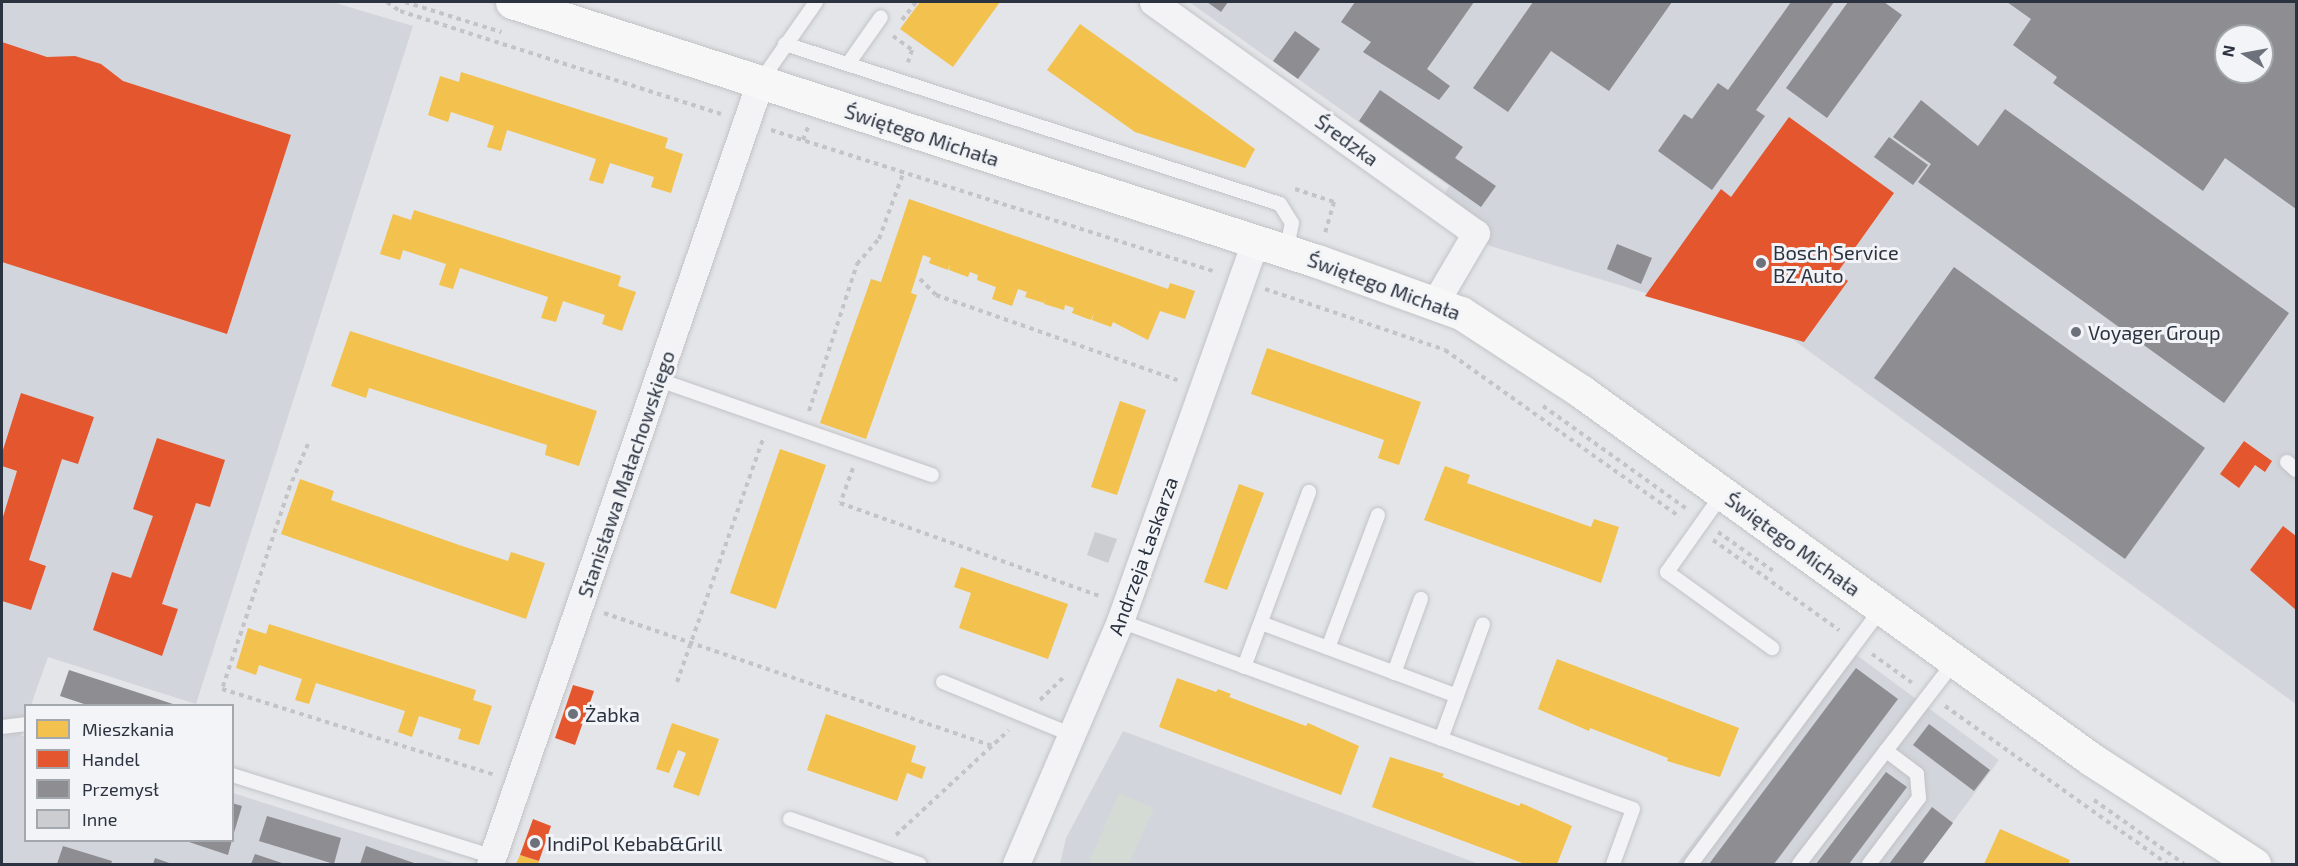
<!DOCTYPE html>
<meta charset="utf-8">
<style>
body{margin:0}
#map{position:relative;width:2298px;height:866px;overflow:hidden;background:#e3e5e8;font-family:"Exo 2",sans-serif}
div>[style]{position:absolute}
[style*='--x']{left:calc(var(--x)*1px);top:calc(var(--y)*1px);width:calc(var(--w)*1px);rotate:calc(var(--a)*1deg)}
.built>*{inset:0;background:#d2d5db}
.green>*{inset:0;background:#d4dbd4}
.homes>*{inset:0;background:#f2c14e}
.shops>*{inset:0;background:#e4572e}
.industry>*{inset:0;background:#8d8d92}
.building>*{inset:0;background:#cccdd0}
.path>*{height:4px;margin-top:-2px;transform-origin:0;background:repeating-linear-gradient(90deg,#c3c3c8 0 4.5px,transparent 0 9px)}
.roads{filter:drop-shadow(0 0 2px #c2c3c6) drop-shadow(0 0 2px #c2c3c6)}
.lane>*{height:14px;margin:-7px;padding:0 7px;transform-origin:7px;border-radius:7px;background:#f3f3f5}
.street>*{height:27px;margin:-13.5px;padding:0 13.5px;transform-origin:13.5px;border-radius:13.5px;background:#f3f3f5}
.secondary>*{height:33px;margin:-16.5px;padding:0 16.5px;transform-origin:16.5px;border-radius:16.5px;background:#f7f7f7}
.dots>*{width:16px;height:16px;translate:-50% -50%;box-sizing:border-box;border:3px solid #f2f4f7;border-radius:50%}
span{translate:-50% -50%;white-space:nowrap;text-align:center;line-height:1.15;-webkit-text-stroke:6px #f2f4f7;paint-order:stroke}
.street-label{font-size:20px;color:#2c3340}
.poi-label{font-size:20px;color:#2c3340}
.left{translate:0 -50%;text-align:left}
.frame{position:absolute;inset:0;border:3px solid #2c3340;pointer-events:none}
.legend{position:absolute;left:24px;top:704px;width:210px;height:138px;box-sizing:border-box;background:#f2f4f7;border:2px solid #a3a7ae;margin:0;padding:8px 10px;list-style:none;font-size:18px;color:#2c3340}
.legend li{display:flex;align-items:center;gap:12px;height:30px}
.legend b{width:30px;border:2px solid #a3a7ae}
.north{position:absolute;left:2214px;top:24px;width:60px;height:60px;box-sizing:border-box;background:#f2f4f7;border:2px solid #a3a7ae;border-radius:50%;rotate:281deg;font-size:16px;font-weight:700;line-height:24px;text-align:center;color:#2c3340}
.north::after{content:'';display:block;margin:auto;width:21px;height:27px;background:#6c717b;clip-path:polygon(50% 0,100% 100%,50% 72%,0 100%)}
</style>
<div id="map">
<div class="built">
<div style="clip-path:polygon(2px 2px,332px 2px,413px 26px,196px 704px,48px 657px,31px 705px,26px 706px,21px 736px,26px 736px,26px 840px,232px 840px,233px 793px,457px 864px,2px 864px)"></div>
<div style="clip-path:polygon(evenodd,1189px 2px,2296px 2px,2296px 704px,1788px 336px,1490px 246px,1436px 207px,1449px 186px,1189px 2px,2226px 36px,2262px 36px,2262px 72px,2226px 72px,2226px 36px)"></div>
<div style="clip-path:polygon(1843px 645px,1999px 760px,1922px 864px,1677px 864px)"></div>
<div style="clip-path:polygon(1123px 731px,1479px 864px,1060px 864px,1066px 838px)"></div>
</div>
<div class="green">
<div style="clip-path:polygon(1119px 793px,1154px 808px,1129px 864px,1094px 864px,1089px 862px)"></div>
</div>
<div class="homes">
<div style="clip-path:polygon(920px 2px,1000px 2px,953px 67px,900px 29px)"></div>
<div style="clip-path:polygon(1080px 24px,1255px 149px,1245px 168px,1135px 132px,1047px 70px)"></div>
<div style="clip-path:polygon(461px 72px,668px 138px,665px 148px,683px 154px,671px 193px,651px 187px,654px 177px,610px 163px,603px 184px,589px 180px,596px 159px,507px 130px,501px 151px,487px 147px,494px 126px,451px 112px,448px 122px,428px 115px,440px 76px,459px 82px)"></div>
<div style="clip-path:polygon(909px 199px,1168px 289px,1170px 283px,1195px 291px,1185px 319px,1160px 311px,1148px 340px,1113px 322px,1111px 327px,1092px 320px,1094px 313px,1091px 320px,1072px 313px,1074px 308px,1065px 305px,1064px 310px,1044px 304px,1046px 297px,1044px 303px,1025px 297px,1027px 292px,1018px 289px,1012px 306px,992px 299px,996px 287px,977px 280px,978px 275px,970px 272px,968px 277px,949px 270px,950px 264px,948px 270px,929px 263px,931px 258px,923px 255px,911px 293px,917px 295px,866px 439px,820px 423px,871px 279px,881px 282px)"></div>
<div style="clip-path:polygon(414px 210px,621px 276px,618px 286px,636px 292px,622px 331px,602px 324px,605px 315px,563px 301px,556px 322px,541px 318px,548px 297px,460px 268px,453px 289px,439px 285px,446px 264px,403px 250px,400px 260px,380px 254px,393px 214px,411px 220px)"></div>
<div style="clip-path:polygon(350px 331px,597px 411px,579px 466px,545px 455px,547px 445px,369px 388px,366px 398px,331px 386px)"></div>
<div style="clip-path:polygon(1267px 348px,1421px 402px,1399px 465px,1378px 458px,1384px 440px,1251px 394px)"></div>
<div style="clip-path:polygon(1120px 401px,1146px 410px,1117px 495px,1091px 487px)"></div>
<div style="clip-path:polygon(780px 449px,826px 465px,776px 609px,730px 593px)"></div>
<div style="clip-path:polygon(1445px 466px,1470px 475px,1467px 483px,1591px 527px,1594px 519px,1619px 527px,1601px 583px,1424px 520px)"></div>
<div style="clip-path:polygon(300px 479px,334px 491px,331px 500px,459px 545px,508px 561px,511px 552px,545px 563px,526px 619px,281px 534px)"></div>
<div style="clip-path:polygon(1239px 484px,1264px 493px,1227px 590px,1204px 582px)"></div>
<div style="clip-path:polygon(961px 567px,1068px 604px,1048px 659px,959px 628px,971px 593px,954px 587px)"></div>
<div style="clip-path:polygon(269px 624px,476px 690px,473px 700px,492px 706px,479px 745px,458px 739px,461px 729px,419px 716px,412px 737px,398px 732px,405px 711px,316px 683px,309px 704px,295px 700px,302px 679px,259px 665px,256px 675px,236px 668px,248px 628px,266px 634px)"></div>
<div style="clip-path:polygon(1557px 659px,1739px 728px,1720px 777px,1667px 761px,1668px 758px,1590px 728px,1589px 731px,1538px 709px)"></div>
<div style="clip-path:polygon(1177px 678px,1216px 692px,1218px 689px,1231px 694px,1229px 697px,1306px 726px,1308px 723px,1359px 746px,1341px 795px,1159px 727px)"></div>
<div style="clip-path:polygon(826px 714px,916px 746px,911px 762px,926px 767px,922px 779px,907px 773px,897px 801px,807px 770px)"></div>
<div style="clip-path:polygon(672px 723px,719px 739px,699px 796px,673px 787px,686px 753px,678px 750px,669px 773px,656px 769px)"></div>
<div style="clip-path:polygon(1390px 757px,1444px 774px,1442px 777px,1519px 806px,1521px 803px,1572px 826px,1557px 864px,1525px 864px,1372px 807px)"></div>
<div style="clip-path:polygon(2000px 829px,2070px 860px,2068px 864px,1984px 864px)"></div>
<div style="clip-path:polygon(520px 855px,539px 861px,538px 864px,516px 864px)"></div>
</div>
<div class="shops">
<div style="clip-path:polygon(2px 42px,47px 57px,75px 56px,101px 64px,123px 81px,291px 135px,227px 334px,2px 262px)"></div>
<div style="clip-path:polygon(1789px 117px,1894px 193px,1837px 273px,1848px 281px,1804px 342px,1645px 296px,1721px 189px,1731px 197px)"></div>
<div style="clip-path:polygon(21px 393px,94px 417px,78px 464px,62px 459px,29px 560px,46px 566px,31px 610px,2px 601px,2px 520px,17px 471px,2px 466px,2px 453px)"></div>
<div style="clip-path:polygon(157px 438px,225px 460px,210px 507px,196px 503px,162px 604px,178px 609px,162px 656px,93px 630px,112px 572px,131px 578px,153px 516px,133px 509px)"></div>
<div style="clip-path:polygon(2244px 441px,2272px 461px,2265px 472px,2255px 465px,2239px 488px,2220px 474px)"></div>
<div style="clip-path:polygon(2283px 526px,2296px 536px,2296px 610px,2250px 570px)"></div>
<div style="clip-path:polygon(573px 685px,594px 691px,575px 745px,555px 738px)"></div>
<div style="clip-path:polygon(533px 819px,551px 826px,539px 861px,520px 855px)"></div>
</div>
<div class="industry">
<div style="clip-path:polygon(1207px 2px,1228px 2px,1221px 12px)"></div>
<div style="clip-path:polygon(1355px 2px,1474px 2px,1427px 69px,1450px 86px,1439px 100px,1363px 52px,1371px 42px,1341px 22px)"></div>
<div style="clip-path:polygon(1533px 2px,1672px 2px,1609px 91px,1551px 51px,1508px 112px,1473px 88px)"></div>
<div style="clip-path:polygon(1791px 2px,1834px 2px,1756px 110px,1765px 116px,1712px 190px,1658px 151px,1684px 114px,1692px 119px,1718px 83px,1728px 90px)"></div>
<div style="clip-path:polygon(1848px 2px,1884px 2px,1902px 15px,1827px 118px,1786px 88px)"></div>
<div style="clip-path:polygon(evenodd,2007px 2px,2296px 2px,2296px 209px,2225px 158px,2203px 191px,2053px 83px,2057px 77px,2013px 45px,2031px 19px,2007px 2px,2226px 36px,2262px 36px,2262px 72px,2226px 72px,2226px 36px)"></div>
<div style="clip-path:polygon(1295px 31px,1320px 49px,1298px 79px,1273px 61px)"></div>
<div style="clip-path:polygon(1380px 90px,1463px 147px,1455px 158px,1496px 186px,1481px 207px,1359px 121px)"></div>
<div style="clip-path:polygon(1921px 100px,1978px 146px,2005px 109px,2289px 313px,2224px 403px,1918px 182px,1931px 164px,1893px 137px)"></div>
<div style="clip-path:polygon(1889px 137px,1928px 165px,1913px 185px,1874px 157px)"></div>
<div style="clip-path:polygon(1617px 244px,1652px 258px,1641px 284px,1607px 269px)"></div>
<div style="clip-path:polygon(1954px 267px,2205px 448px,2125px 559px,1874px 378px)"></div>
<div style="clip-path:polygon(1856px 668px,1898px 699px,1774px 864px,1709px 864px)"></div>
<div style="clip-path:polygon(69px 670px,176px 705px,176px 706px,90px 706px,60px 696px)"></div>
<div style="clip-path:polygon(1929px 724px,1990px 770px,1974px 791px,1913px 745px)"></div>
<div style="clip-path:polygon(1886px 772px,1907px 787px,1849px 864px,1816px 864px)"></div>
<div style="clip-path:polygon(232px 803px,242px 806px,233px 836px,232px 836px)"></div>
<div style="clip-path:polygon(1932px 807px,1953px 823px,1922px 864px,1889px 864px)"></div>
<div style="clip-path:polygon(267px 816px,341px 838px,334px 864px,259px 841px)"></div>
<div style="clip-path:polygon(183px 840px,232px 840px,228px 855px)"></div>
<div style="clip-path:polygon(63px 846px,112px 861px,111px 864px,57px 864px)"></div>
<div style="clip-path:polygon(366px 846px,391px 855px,417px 864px,360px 864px)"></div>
<div style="clip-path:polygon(255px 854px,285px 864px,251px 864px)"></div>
<div style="clip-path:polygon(155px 858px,172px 864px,153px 864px)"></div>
</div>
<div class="building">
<div style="clip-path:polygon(1095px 532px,1117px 539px,1108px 563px,1087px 555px)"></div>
</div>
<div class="path">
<div style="--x:387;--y:2;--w:16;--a:35"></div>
<div style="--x:400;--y:11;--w:337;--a:17.8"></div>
<div style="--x:405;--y:2;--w:101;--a:17.4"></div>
<div style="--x:902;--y:20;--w:23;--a:-52"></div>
<div style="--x:893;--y:36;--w:24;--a:36"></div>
<div style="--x:912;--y:50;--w:13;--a:108"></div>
<div style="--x:771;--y:130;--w:466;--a:17.7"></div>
<div style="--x:803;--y:140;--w:14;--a:-69"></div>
<div style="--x:1295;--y:189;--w:41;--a:18.4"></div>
<div style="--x:1334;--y:202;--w:32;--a:106"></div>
<div style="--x:920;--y:279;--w:23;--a:45"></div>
<div style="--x:936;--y:295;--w:256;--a:19.4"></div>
<div style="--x:1265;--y:289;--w:190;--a:18.7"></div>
<div style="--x:1445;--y:350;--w:288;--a:35.4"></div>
<div style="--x:1543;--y:406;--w:178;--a:35.6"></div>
<div style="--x:809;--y:411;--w:155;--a:-71.9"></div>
<div style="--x:857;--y:264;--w:33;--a:-49"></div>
<div style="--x:879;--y:239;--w:72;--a:-69.8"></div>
<div style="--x:308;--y:444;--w:46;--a:113.2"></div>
<div style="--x:290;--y:486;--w:214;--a:108.5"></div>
<div style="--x:222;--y:689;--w:285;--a:17.5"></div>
<div style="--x:853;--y:468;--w:37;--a:110"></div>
<div style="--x:840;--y:503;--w:276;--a:19.7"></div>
<div style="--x:1718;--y:532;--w:67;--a:35.3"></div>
<div style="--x:1713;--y:540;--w:155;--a:35.5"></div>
<div style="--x:604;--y:613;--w:411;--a:18.9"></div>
<div style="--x:1872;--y:654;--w:49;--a:35.9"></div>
<div style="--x:677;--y:682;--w:261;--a:-70.5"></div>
<div style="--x:1040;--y:700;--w:35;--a:-44"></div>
<div style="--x:1945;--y:706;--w:272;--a:35.4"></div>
<div style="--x:2094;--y:800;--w:110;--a:35.4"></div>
<div style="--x:896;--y:835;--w:154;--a:-42.9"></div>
</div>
<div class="roads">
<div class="lane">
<div style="--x:785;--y:44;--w:520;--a:17.91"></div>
<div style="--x:1280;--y:204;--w:22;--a:58"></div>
<div style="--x:1292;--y:223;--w:30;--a:102"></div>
<div style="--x:848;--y:64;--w:57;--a:-54.9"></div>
<div style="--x:760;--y:82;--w:98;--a:-55"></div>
<div style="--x:659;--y:380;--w:289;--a:19.2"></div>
<div style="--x:2287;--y:462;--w:12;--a:42"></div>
<div style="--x:1723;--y:493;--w:97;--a:125.3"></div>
<div style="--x:1667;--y:572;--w:130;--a:35.9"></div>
<div style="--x:1120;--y:621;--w:546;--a:20.13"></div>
<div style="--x:1633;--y:809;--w:59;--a:110"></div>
<div style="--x:1261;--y:623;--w:209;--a:20.4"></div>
<div style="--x:1328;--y:648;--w:142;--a:-69.4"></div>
<div style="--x:1244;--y:667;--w:187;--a:-69.6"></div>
<div style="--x:1394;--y:673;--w:79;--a:-70"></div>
<div style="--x:943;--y:682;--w:139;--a:22.3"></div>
<div style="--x:2;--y:727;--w:24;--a:-7"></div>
<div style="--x:1441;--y:739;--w:122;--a:-69.9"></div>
<div style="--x:232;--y:775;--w:274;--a:17.4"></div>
<div style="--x:790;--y:819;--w:137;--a:19.2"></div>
<div style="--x:1691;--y:864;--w:319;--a:-53.3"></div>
<div style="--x:1799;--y:864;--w:255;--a:-52.5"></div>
<div style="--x:1869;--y:864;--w:83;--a:-52.9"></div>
<div style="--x:1919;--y:798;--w:24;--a:-95"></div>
<div style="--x:1917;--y:774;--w:39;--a:-143"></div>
</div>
<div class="street">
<div style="--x:1153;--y:2;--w:397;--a:35.6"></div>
<div style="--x:1476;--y:233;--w:79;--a:120.5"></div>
<div style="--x:490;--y:864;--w:827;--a:-70.95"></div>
<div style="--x:1016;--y:864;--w:264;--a:-66.8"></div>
<div style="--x:1120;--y:621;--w:402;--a:-70.4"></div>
</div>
<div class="secondary">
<div style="--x:512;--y:2;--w:846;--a:17.84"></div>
<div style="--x:1317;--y:261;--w:153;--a:19.9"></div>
<div style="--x:1461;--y:313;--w:145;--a:33.1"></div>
<div style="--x:1582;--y:392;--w:628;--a:35.79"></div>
<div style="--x:2091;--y:759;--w:194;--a:32.8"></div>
</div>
</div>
<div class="dots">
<div style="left:1761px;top:263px;background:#6c717b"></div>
<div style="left:2076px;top:332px;background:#6c717b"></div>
<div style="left:573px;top:714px;background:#6c717b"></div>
<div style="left:535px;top:843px;background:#6c717b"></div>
</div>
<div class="street-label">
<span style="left:922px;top:135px;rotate:18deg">Świętego Michała</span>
<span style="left:1347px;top:140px;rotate:36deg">Średzka</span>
<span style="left:1384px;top:286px;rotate:20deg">Świętego Michała</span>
<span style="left:626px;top:474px;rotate:-71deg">Stanisława Małachowskiego</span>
<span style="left:1793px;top:544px;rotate:36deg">Świętego Michała</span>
<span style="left:1143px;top:556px;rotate:-70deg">Andrzeja Łaskarza</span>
</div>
<div class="poi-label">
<span class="left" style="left:1773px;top:264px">Bosch Service<br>BZ Auto</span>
<span class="left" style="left:2088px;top:332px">Voyager Group</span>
<span class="left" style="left:585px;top:714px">Żabka</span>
<span class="left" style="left:547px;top:843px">IndiPol Kebab&amp;Grill</span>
</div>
<div class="frame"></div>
<ul class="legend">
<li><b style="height:16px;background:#f2c14e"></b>Mieszkania</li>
<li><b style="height:16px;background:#e4572e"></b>Handel</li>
<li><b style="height:16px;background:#8d8d92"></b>Przemysł</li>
<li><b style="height:16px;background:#cccdd0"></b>Inne</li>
</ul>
<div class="north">N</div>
</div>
